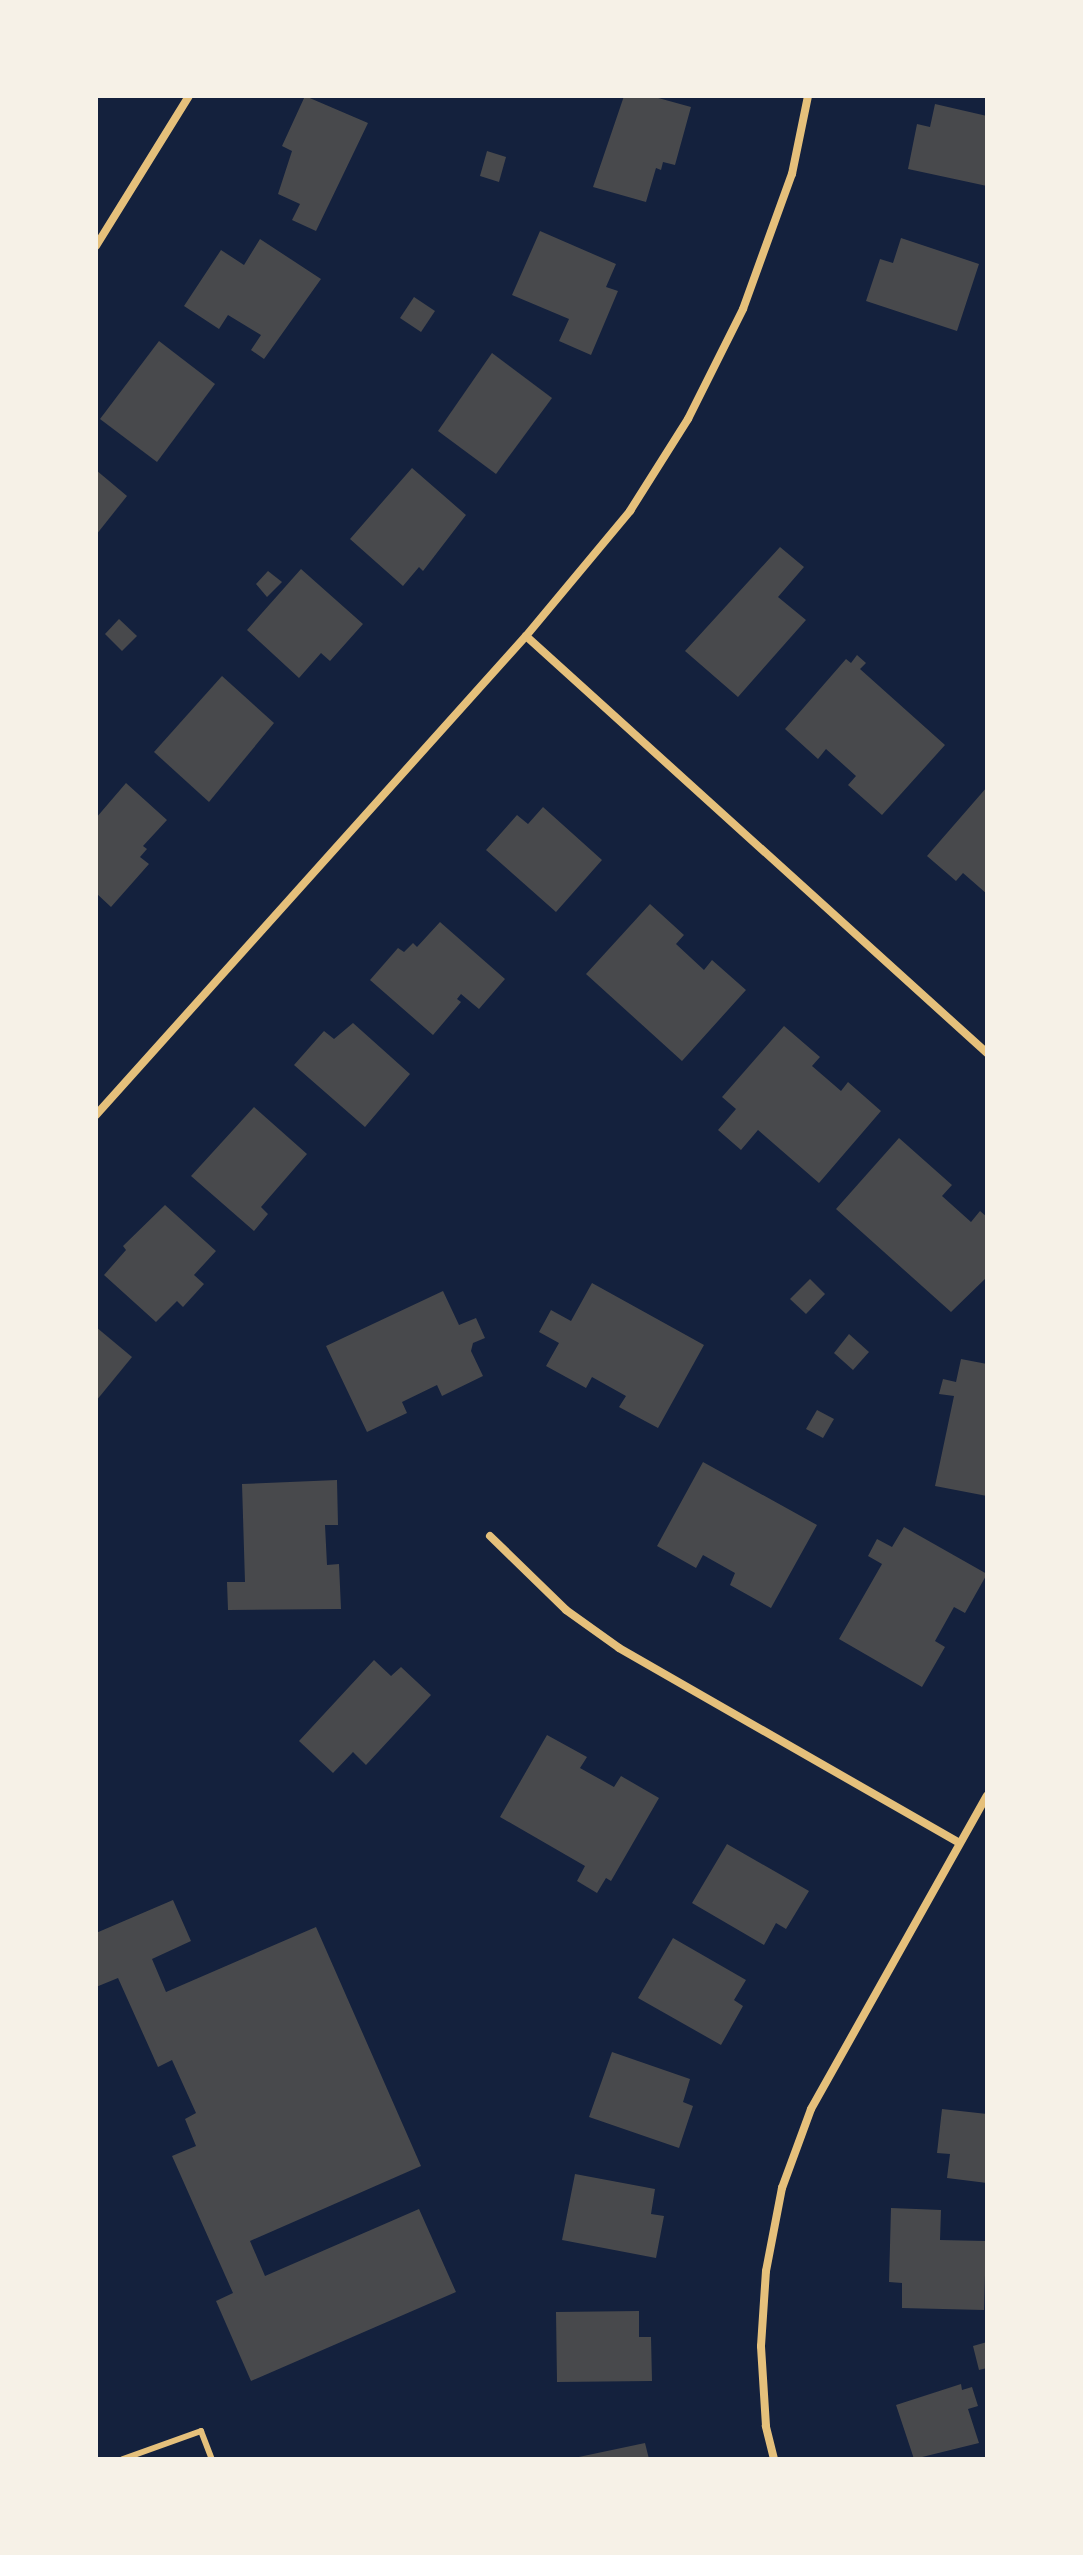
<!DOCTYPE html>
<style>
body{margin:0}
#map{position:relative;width:1083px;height:2555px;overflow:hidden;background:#14213d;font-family:Bitter,serif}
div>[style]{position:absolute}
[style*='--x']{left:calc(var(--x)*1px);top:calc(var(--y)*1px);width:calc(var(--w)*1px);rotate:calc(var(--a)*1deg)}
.building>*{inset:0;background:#48494c}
.service>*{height:6px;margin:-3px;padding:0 3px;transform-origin:3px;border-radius:3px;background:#e5c07b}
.minor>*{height:8px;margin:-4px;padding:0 4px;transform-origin:4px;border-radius:4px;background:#e5c07b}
span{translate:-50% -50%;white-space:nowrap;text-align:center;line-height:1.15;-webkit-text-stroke:6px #f6f1e7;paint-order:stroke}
.frame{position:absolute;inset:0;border:98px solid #f6f1e7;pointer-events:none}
</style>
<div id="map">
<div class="building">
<div style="clip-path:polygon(305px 96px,368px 123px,316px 231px,292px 220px,300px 204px,278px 194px,292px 151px,282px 146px)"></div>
<div style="clip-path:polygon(624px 96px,651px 96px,691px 107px,675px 165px,663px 162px,661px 170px,656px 168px,646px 202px,593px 187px)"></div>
<div style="clip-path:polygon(935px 104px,987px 116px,987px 186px,908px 169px,917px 124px,930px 127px)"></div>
<div style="clip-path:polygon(487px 151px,506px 157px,499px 182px,480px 176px)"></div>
<div style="clip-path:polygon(540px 231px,616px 264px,606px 287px,618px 291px,591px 355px,559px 341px,569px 319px,512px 295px)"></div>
<div style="clip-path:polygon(901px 238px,979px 264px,957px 331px,866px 301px,880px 259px,893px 263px)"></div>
<div style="clip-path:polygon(260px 239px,321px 279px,264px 359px,251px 350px,261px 335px,228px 315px,219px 329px,184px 306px,221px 250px,244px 265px)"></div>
<div style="clip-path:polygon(414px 297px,435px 311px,421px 332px,400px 318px)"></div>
<div style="clip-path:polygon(159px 341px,215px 384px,157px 462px,100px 419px)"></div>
<div style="clip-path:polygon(492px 353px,552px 398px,496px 474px,438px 431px)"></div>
<div style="clip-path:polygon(412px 468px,466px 515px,423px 571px,419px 567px,403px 586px,350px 539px)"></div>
<div style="clip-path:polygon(96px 470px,127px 496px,96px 535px)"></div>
<div style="clip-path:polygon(780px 547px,804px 567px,778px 597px,806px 620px,738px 697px,685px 651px)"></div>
<div style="clip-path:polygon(301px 569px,363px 624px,330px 661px,321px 653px,299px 678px,247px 630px)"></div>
<div style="clip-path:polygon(268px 571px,282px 582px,267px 597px,256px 584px)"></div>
<div style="clip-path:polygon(119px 619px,137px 636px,122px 651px,105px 634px)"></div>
<div style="clip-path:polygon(857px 655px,866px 663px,860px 669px,945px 745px,882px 815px,848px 785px,856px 776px,826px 749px,818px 759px,785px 729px,846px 659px,851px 663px)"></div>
<div style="clip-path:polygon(222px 676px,274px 723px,209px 802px,154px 752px)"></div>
<div style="clip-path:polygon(126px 783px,167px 820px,143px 846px,147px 849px,140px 857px,149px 864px,111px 907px,96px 893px,96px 818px)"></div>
<div style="clip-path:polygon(987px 787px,987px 894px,963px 873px,956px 881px,927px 856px)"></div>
<div style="clip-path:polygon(543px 807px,602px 860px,556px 912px,486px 850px,517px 815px,528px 824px)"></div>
<div style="clip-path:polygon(650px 904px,684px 935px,676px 944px,704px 970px,712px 960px,746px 990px,682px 1061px,586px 974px)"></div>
<div style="clip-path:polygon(440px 922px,505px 979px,479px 1009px,461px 994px,457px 999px,461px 1002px,433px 1035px,370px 980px,398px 948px,404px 952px,413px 943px,417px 947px)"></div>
<div style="clip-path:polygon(353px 1023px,410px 1074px,365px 1127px,294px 1065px,324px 1031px,334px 1039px)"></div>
<div style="clip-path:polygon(784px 1026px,820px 1057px,812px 1066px,841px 1091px,848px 1082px,881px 1111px,819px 1183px,758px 1130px,741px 1150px,718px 1130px,736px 1109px,722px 1097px)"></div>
<div style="clip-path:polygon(254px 1107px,307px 1154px,261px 1207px,268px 1214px,254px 1231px,191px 1176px)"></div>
<div style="clip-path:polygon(899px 1138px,952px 1185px,942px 1196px,971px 1222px,980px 1211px,987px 1217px,987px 1277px,951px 1312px,836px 1209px)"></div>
<div style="clip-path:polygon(165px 1205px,216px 1251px,194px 1275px,204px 1284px,183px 1307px,177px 1301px,156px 1322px,104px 1275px,126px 1250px,123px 1246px)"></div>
<div style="clip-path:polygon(810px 1279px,825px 1294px,806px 1314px,790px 1299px)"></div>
<div style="clip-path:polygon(592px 1283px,704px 1345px,658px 1428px,619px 1407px,626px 1396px,592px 1377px,586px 1388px,546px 1366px,559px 1343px,539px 1332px,551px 1310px,571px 1321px)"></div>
<div style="clip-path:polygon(443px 1291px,459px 1325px,476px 1318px,485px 1338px,473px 1343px,471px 1351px,483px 1376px,442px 1396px,437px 1385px,402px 1402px,407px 1413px,367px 1432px,326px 1346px)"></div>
<div style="clip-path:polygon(96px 1327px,132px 1357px,96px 1401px)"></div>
<div style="clip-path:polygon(849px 1334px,869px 1352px,853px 1370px,834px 1353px)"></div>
<div style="clip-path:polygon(961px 1359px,987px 1364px,987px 1496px,935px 1486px,954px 1396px,939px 1394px,943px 1379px,956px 1382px)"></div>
<div style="clip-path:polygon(817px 1410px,834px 1419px,823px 1438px,806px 1429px)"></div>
<div style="clip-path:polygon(703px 1462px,817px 1525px,771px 1608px,730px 1585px,735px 1573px,703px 1555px,696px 1568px,657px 1546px)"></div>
<div style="clip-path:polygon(337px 1480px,338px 1525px,325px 1525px,327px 1565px,339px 1564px,341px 1609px,228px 1610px,227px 1582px,245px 1582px,242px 1484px)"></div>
<div style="clip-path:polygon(904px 1527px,987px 1574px,965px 1613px,954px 1607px,935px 1641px,945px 1647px,922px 1687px,839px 1639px,882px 1564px,868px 1556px,877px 1539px,892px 1547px)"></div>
<div style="clip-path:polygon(374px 1660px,391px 1676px,401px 1667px,431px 1695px,366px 1765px,353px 1752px,333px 1773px,299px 1741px)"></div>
<div style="clip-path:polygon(547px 1735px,587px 1757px,580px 1768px,614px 1787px,621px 1776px,659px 1798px,611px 1881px,606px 1878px,597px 1893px,577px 1881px,585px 1866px,500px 1817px)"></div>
<div style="clip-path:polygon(727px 1844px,809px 1891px,786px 1929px,776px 1923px,764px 1945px,692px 1903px)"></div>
<div style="clip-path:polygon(173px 1900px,191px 1941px,152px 1959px,166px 1992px,316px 1927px,421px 2166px,250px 2241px,265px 2276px,419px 2209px,456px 2292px,251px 2381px,216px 2301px,233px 2293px,172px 2156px,196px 2146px,185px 2119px,196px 2113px,172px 2060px,158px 2067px,118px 1978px,96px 1987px,96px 1933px)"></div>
<div style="clip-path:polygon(673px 1938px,746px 1980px,734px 2000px,743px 2006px,721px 2045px,638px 1998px)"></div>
<div style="clip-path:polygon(612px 2052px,690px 2079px,683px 2102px,693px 2106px,679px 2148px,589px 2117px)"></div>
<div style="clip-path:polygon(942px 2109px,987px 2114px,987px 2183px,947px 2178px,950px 2154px,937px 2153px)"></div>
<div style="clip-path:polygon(575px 2174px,655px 2189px,651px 2214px,664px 2216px,656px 2258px,562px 2240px)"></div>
<div style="clip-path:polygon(891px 2208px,941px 2210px,940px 2240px,986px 2241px,984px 2310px,902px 2308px,902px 2283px,889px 2282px)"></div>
<div style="clip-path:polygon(639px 2311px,639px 2337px,651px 2337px,652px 2381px,557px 2382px,556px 2312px)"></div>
<div style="clip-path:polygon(987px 2342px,987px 2368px,979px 2370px,973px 2346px)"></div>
<div style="clip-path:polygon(961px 2384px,962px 2390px,972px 2387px,978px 2406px,968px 2409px,979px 2443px,914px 2459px,896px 2405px)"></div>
<div style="clip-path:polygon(645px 2443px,649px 2459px,575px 2459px,574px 2458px)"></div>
</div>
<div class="service">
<div style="--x:123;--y:2459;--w:83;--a:-19.7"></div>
<div style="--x:201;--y:2431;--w:30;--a:69"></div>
</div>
<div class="minor">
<div style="--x:96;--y:246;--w:176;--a:-58.2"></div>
<div style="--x:526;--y:636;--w:622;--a:42.13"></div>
<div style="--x:96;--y:1115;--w:644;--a:-48.09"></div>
<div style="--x:526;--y:636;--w:163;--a:-50.2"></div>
<div style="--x:630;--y:511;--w:109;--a:-57.8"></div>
<div style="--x:688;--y:419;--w:123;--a:-63.4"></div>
<div style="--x:743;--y:309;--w:144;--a:-70.1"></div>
<div style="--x:792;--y:174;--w:80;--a:-78.4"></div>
<div style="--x:490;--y:1536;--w:106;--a:44.2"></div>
<div style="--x:566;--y:1610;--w:65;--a:35.6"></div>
<div style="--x:619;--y:1648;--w:392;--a:29.8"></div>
<div style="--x:774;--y:2459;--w:34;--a:-104"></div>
<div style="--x:766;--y:2426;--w:80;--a:-93.6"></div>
<div style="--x:761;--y:2346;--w:75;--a:-86.2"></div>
<div style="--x:766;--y:2271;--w:85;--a:-79.1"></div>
<div style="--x:782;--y:2188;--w:84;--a:-69.8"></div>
<div style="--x:811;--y:2109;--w:359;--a:-60.7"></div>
</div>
<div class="frame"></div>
</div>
